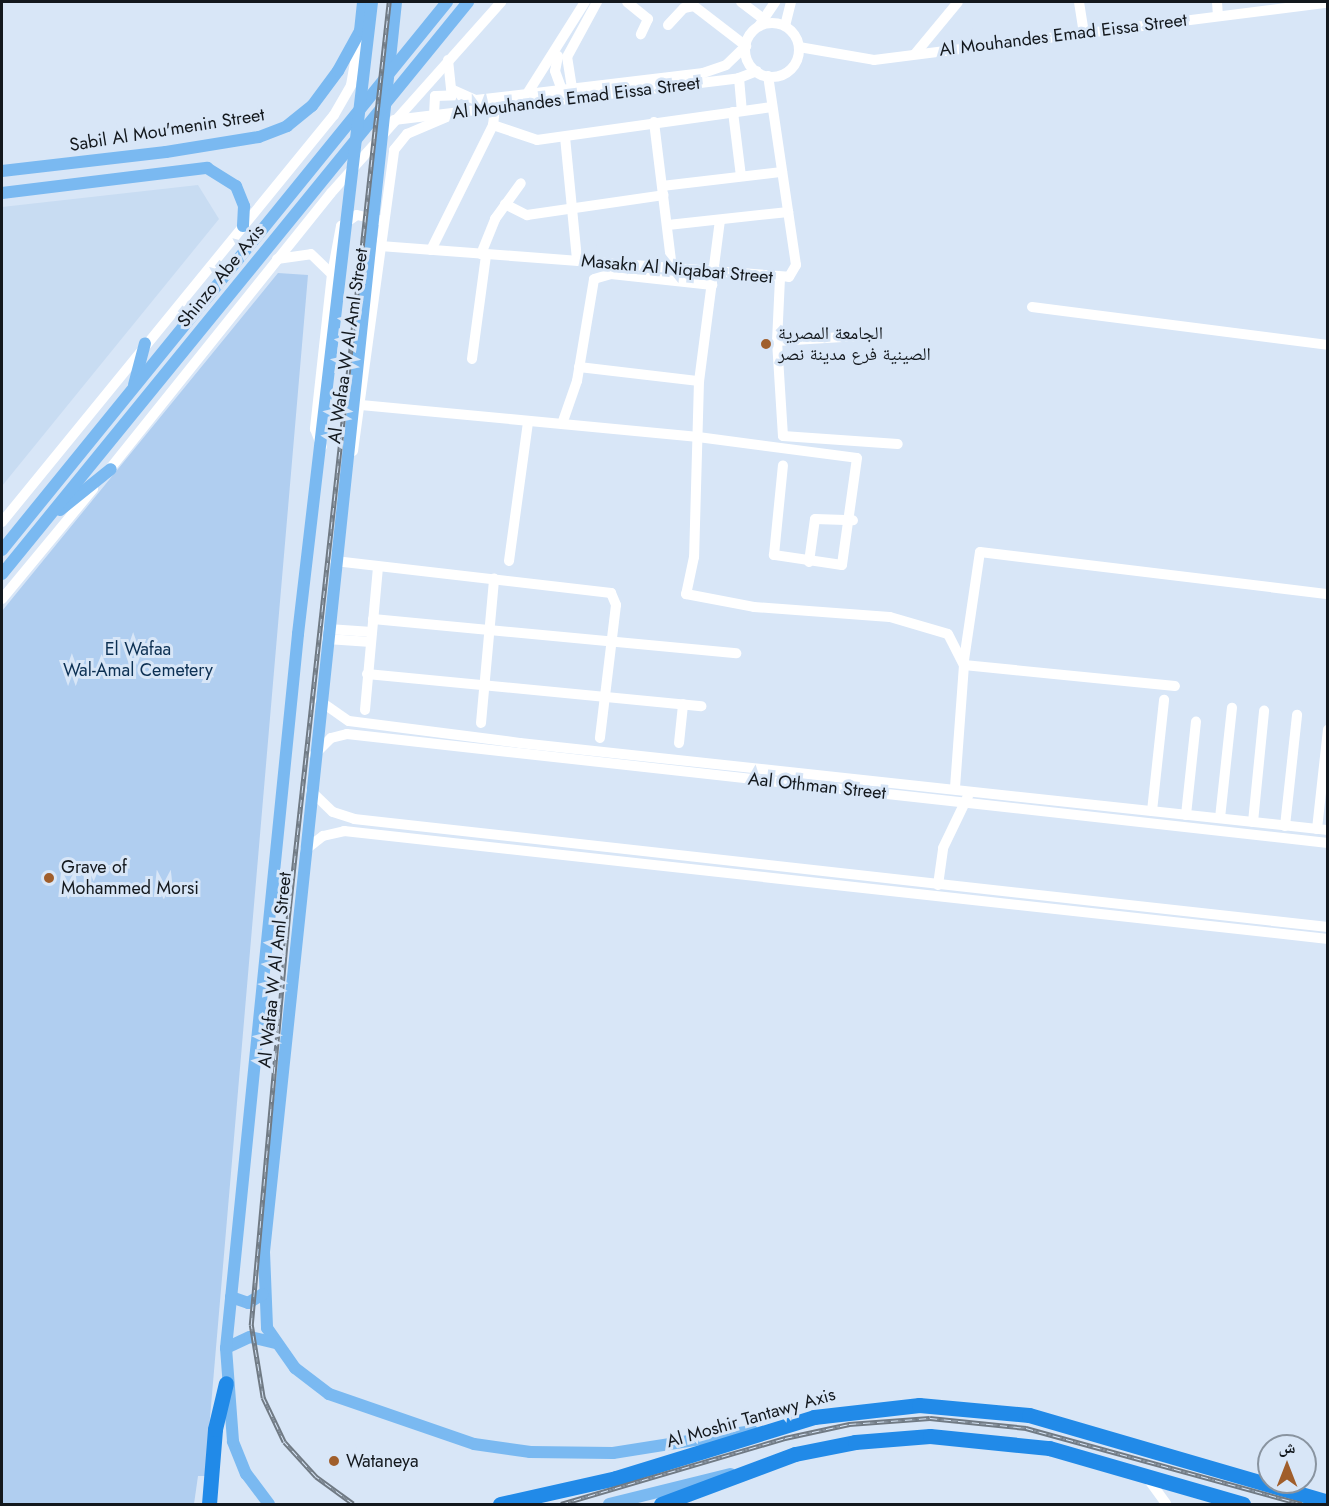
<!DOCTYPE html>
<meta charset="utf-8">
<style>
body{margin:0}
#map{position:relative;width:1329px;height:1506px;overflow:hidden;background:#d8e6f7;font-family:Jost,"Noto Naskh Arabic",sans-serif}
div>[style]{position:absolute}
[style*='--x']{left:calc(var(--x)*1px);top:calc(var(--y)*1px);width:calc(var(--w)*1px);rotate:calc(var(--a)*1deg)}
.built>*{inset:0;background:#c8dcf2}
.green>*{inset:0;background:#b0cef0}
.minor>*{height:10px;margin:-5px;padding:0 5px;transform-origin:5px;border-radius:5px;background:#fff}
.minor>.ring{margin:-5px;padding:0;box-sizing:content-box;background:none;border:10px solid #fff;border-radius:50%}
.major>*{height:12px;margin:-6px;padding:0 6px;transform-origin:6px;border-radius:6px;background:#7ab9f1}
.highway>*{height:15px;margin:-7.5px;padding:0 7.5px;transform-origin:7.5px;border-radius:7.5px;background:#218ae8}
.rail>*{height:4.5px;margin-top:-2.25px;transform-origin:0;background:repeating-linear-gradient(90deg,#d8e6f7 0 7px,#707a84 0 14px);box-sizing:border-box;border-block:2px solid #707a84}
.dots>*{width:16px;height:16px;translate:-50% -50%;box-sizing:border-box;border:3px solid #d8e6f7;border-radius:50%}
span{translate:-50% -50%;white-space:nowrap;text-align:center;line-height:1.15;-webkit-text-stroke:6px #d8e6f7;paint-order:stroke}
.street-label{font-size:18px;color:#13181d}
.poi-label{font-size:18px;color:#13181d}
.left{translate:0 -50%;text-align:left}
.park-label{font-size:18px;color:#0c3053}
.frame{position:absolute;inset:0;border:3px solid #13181d;pointer-events:none}
.north{position:absolute;left:1257px;top:1434px;width:60px;height:60px;box-sizing:border-box;background:#d8e6f7;border:2px solid #8994a0;border-radius:50%;rotate:0deg;font-size:16px;font-weight:700;line-height:24px;text-align:center;color:#13181d}
.north::after{content:'';display:block;margin:auto;width:21px;height:27px;background:#a05e2b;clip-path:polygon(50% 0,100% 100%,50% 72%,0 100%)}
</style>
<div id="map">
<div class="built">
<div style="clip-path:polygon(198px 185px,219px 219px,2px 486px,2px 207px)"></div>
</div>
<div class="green">
<div style="clip-path:polygon(278px 273px,308px 275px,205px 1476px,198px 1476px,194px 1504px,2px 1504px,2px 611px)"></div>
</div>
<div class="minor">
<div style="--x:627;--y:2;--w:27;--a:39"></div>
<div style="--x:648;--y:19;--w:17;--a:115"></div>
<div style="--x:741;--y:2;--w:26;--a:37"></div>
<div style="--x:1079;--y:2;--w:31;--a:81"></div>
<div style="--x:1217;--y:2;--w:13;--a:86"></div>
<div class="ring" style="left:745px;top:23px;width:44px;height:44px"></div>
<div style="--x:668;--y:25;--w:23;--a:-47"></div>
<div style="--x:684;--y:8;--w:10;--a:-11"></div>
<div style="--x:694;--y:6;--w:66;--a:37.6"></div>
<div style="--x:759;--y:26;--w:29;--a:-56"></div>
<div style="--x:785;--y:26;--w:25;--a:-76"></div>
<div style="--x:799;--y:47;--w:76;--a:9.8"></div>
<div style="--x:874;--y:60;--w:458;--a:-7.2"></div>
<div style="--x:915;--y:54;--w:67;--a:-50.4"></div>
<div style="--x:558;--y:56;--w:15;--a:101"></div>
<div style="--x:555;--y:71;--w:20;--a:70"></div>
<div style="--x:448;--y:60;--w:29;--a:84"></div>
<div style="--x:451;--y:89;--w:27;--a:24"></div>
<div style="--x:476;--y:100;--w:229;--a:-6.8"></div>
<div style="--x:703;--y:73;--w:24;--a:-19"></div>
<div style="--x:726;--y:65;--w:28;--a:-44"></div>
<div style="--x:739;--y:78;--w:32;--a:85"></div>
<div style="--x:572;--y:88;--w:31;--a:-99"></div>
<div style="--x:567;--y:57;--w:63;--a:-61.4"></div>
<div style="--x:527;--y:94;--w:109;--a:-57.8"></div>
<div style="--x:733;--y:112;--w:64;--a:82.9"></div>
<div style="--x:434;--y:115;--w:19;--a:-87"></div>
<div style="--x:435;--y:96;--w:23;--a:-2"></div>
<div style="--x:394;--y:120;--w:348;--a:-6.9"></div>
<div style="--x:739;--y:78;--w:19;--a:-21"></div>
<div style="--x:654;--y:122;--w:147;--a:83"></div>
<div style="--x:493;--y:125;--w:46;--a:18.8"></div>
<div style="--x:537;--y:140;--w:237;--a:-8"></div>
<div style="--x:565;--y:137;--w:124;--a:84.4"></div>
<div style="--x:662;--y:186;--w:121;--a:-6.7"></div>
<div style="--x:505;--y:204;--w:25;--a:27"></div>
<div style="--x:527;--y:215;--w:138;--a:-8.3"></div>
<div style="--x:720;--y:220;--w:162;--a:97.4"></div>
<div style="--x:699;--y:381;--w:176;--a:91.6"></div>
<div style="--x:694;--y:557;--w:38;--a:102"></div>
<div style="--x:686;--y:594;--w:69;--a:10.8"></div>
<div style="--x:754;--y:607;--w:136;--a:4.2"></div>
<div style="--x:890;--y:617;--w:60;--a:16.3"></div>
<div style="--x:948;--y:634;--w:35;--a:63"></div>
<div style="--x:964;--y:665;--w:124;--a:94.2"></div>
<div style="--x:668;--y:225;--w:121;--a:-6.2"></div>
<div style="--x:380;--y:246;--w:410;--a:4.3"></div>
<div style="--x:789;--y:277;--w:14;--a:-60"></div>
<div style="--x:796;--y:265;--w:191;--a:-98.4"></div>
<div style="--x:431;--y:250;--w:140;--a:-63.6"></div>
<div style="--x:493;--y:125;--w:17;--a:-83"></div>
<div style="--x:481;--y:254;--w:38;--a:-68"></div>
<div style="--x:495;--y:219;--w:44;--a:-54.2"></div>
<div style="--x:277;--y:259;--w:34;--a:-8"></div>
<div style="--x:311;--y:254;--w:29;--a:44"></div>
<div style="--x:332;--y:274;--w:156;--a:96.3"></div>
<div style="--x:315;--y:429;--w:19;--a:69"></div>
<div style="--x:332;--y:274;--w:49;--a:-79.4"></div>
<div style="--x:341;--y:226;--w:19;--a:-35"></div>
<div style="--x:357;--y:215;--w:22;--a:13"></div>
<div style="--x:780;--y:278;--w:63;--a:92.7"></div>
<div style="--x:777;--y:341;--w:95;--a:86.4"></div>
<div style="--x:783;--y:436;--w:115;--a:4"></div>
<div style="--x:1032;--y:307;--w:298;--a:7.3"></div>
<div style="--x:777;--y:341;--w:82;--a:-3.5"></div>
<div style="--x:472;--y:359;--w:105;--a:-82.3"></div>
<div style="--x:579;--y:367;--w:121;--a:6.7"></div>
<div style="--x:361;--y:405;--w:339;--a:5.4"></div>
<div style="--x:698;--y:437;--w:160;--a:7.5"></div>
<div style="--x:857;--y:458;--w:108;--a:98"></div>
<div style="--x:842;--y:565;--w:69;--a:-171.6"></div>
<div style="--x:774;--y:555;--w:90;--a:-84.3"></div>
<div style="--x:562;--y:424;--w:46;--a:-70.8"></div>
<div style="--x:577;--y:381;--w:103;--a:-80.5"></div>
<div style="--x:594;--y:279;--w:18;--a:-16"></div>
<div style="--x:611;--y:274;--w:102;--a:6.2"></div>
<div style="--x:353;--y:451;--w:304;--a:-82.2"></div>
<div style="--x:394;--y:150;--w:21;--a:-51"></div>
<div style="--x:407;--y:134;--w:53;--a:-23.2"></div>
<div style="--x:105;--y:475;--w:361;--a:-51.3"></div>
<div style="--x:331;--y:193;--w:256;--a:-48.3"></div>
<div style="--x:2;--y:522;--w:525;--a:-50.8"></div>
<div style="--x:334;--y:115;--w:34;--a:-60"></div>
<div style="--x:351;--y:85;--w:52;--a:-80"></div>
<div style="--x:335;--y:561;--w:278;--a:6.6"></div>
<div style="--x:611;--y:593;--w:13;--a:67"></div>
<div style="--x:616;--y:605;--w:134;--a:96.9"></div>
<div style="--x:509;--y:561;--w:140;--a:-82.2"></div>
<div style="--x:809;--y:562;--w:43;--a:-82.1"></div>
<div style="--x:815;--y:519;--w:38;--a:2"></div>
<div style="--x:2;--y:599;--w:143;--a:-50.4"></div>
<div style="--x:373;--y:619;--w:365;--a:5.4"></div>
<div style="--x:328;--y:629;--w:44;--a:3.9"></div>
<div style="--x:327;--y:639;--w:44;--a:3.9"></div>
<div style="--x:964;--y:660;--w:109;--a:-81.6"></div>
<div style="--x:980;--y:552;--w:351;--a:6.9"></div>
<div style="--x:964;--y:665;--w:212;--a:5.7"></div>
<div style="--x:367;--y:674;--w:336;--a:5.5"></div>
<div style="--x:320;--y:701;--w:35;--a:35"></div>
<div style="--x:349;--y:721;--w:172;--a:7.3"></div>
<div style="--x:520;--y:743;--w:813;--a:6.15"></div>
<div style="--x:365;--y:710;--w:144;--a:-84.8"></div>
<div style="--x:481;--y:723;--w:145;--a:-84.8"></div>
<div style="--x:679;--y:743;--w:39;--a:-84"></div>
<div style="--x:314;--y:755;--w:24;--a:-45"></div>
<div style="--x:331;--y:738;--w:16;--a:-14"></div>
<div style="--x:347;--y:734;--w:987;--a:6.34"></div>
<div style="--x:311;--y:791;--w:30;--a:44"></div>
<div style="--x:333;--y:812;--w:22;--a:18"></div>
<div style="--x:354;--y:819;--w:980;--a:6.33"></div>
<div style="--x:1152;--y:811;--w:112;--a:-83.8"></div>
<div style="--x:1186;--y:815;--w:94;--a:-83.9"></div>
<div style="--x:1220;--y:818;--w:111;--a:-83.8"></div>
<div style="--x:1253;--y:822;--w:112;--a:-84.3"></div>
<div style="--x:1285;--y:826;--w:112;--a:-83.8"></div>
<div style="--x:1317;--y:829;--w:100;--a:-83.7"></div>
<div style="--x:305;--y:850;--w:23;--a:-38"></div>
<div style="--x:323;--y:836;--w:22;--a:-13"></div>
<div style="--x:344;--y:831;--w:990;--a:6.26"></div>
<div style="--x:938;--y:885;--w:37;--a:-82"></div>
<div style="--x:943;--y:848;--w:58;--a:-64.3"></div>
<div style="--x:1146;--y:1476;--w:34;--a:54"></div>
</div>
<div class="major">
<div style="--x:396;--y:2;--w:1257;--a:96.03"></div>
<div style="--x:264;--y:1252;--w:76;--a:87.7"></div>
<div style="--x:267;--y:1328;--w:49;--a:55"></div>
<div style="--x:295;--y:1368;--w:43;--a:37.4"></div>
<div style="--x:329;--y:1394;--w:153;--a:19"></div>
<div style="--x:474;--y:1444;--w:57;--a:8.1"></div>
<div style="--x:530;--y:1452;--w:83;--a:0.7"></div>
<div style="--x:613;--y:1453;--w:141;--a:-9"></div>
<div style="--x:2;--y:171;--w:165;--a:-6.6"></div>
<div style="--x:166;--y:152;--w:94;--a:-9.2"></div>
<div style="--x:259;--y:137;--w:30;--a:-21"></div>
<div style="--x:287;--y:126;--w:32;--a:-39"></div>
<div style="--x:312;--y:106;--w:44;--a:-53.4"></div>
<div style="--x:338;--y:71;--w:46;--a:-61.2"></div>
<div style="--x:360;--y:31;--w:29;--a:-84"></div>
<div style="--x:2;--y:193;--w:207;--a:-7"></div>
<div style="--x:207;--y:168;--w:34;--a:32"></div>
<div style="--x:236;--y:186;--w:22;--a:68"></div>
<div style="--x:244;--y:206;--w:20;--a:93"></div>
<div style="--x:134;--y:385;--w:43;--a:-75.3"></div>
<div style="--x:60;--y:510;--w:65;--a:-38.8"></div>
<div style="--x:2;--y:550;--w:706;--a:-50.92"></div>
<div style="--x:2;--y:574;--w:738;--a:-50.83"></div>
<div style="--x:231;--y:1297;--w:18;--a:19"></div>
<div style="--x:248;--y:1303;--w:17;--a:-31"></div>
<div style="--x:226;--y:1348;--w:26;--a:-25"></div>
<div style="--x:250;--y:1337;--w:27;--a:13"></div>
<div style="--x:269;--y:1504;--w:38;--a:-127"></div>
<div style="--x:246;--y:1474;--w:35;--a:-112"></div>
<div style="--x:233;--y:1441;--w:93;--a:-94.3"></div>
<div style="--x:226;--y:1348;--w:718;--a:-84.24"></div>
<div style="--x:298;--y:634;--w:636;--a:-83.32"></div>
<div style="--x:609;--y:1504;--w:125;--a:-13.9"></div>
</div>
<div class="highway">
<div style="--x:209;--y:1504;--w:75;--a:-85.4"></div>
<div style="--x:215;--y:1429;--w:47;--a:-76.6"></div>
<div style="--x:500;--y:1504;--w:119;--a:-12.6"></div>
<div style="--x:616;--y:1478;--w:207;--a:-17.1"></div>
<div style="--x:814;--y:1417;--w:106;--a:-6.5"></div>
<div style="--x:919;--y:1405;--w:110;--a:5.2"></div>
<div style="--x:1029;--y:1415;--w:311;--a:16.2"></div>
<div style="--x:661;--y:1504;--w:143;--a:-20.5"></div>
<div style="--x:795;--y:1454;--w:61;--a:-11.3"></div>
<div style="--x:855;--y:1442;--w:75;--a:-4.6"></div>
<div style="--x:930;--y:1436;--w:120;--a:5.8"></div>
<div style="--x:1049;--y:1448;--w:202;--a:16.1"></div>
</div>
<div class="rail">
<div style="--x:353;--y:1504;--w:46;--a:-143.9"></div>
<div style="--x:316;--y:1477;--w:47;--a:-132.4"></div>
<div style="--x:284;--y:1442;--w:49;--a:-115.5"></div>
<div style="--x:263;--y:1398;--w:74;--a:-99.3"></div>
<div style="--x:251;--y:1325;--w:409;--a:-84.8"></div>
<div style="--x:288;--y:918;--w:922;--a:-83.71"></div>
<div style="--x:561;--y:1504;--w:234;--a:-16.4"></div>
<div style="--x:785;--y:1438;--w:66;--a:-12.3"></div>
<div style="--x:849;--y:1424;--w:81;--a:-4.2"></div>
<div style="--x:930;--y:1418;--w:97;--a:5.9"></div>
<div style="--x:1026;--y:1428;--w:286;--a:15.4"></div>
</div>
<div class="dots">
<div style="left:766px;top:344px;background:#a05e2b"></div>
<div style="left:49px;top:878px;background:#a05e2b"></div>
<div style="left:334px;top:1461px;background:#a05e2b"></div>
</div>
<div class="street-label">
<span style="left:1063px;top:35px;rotate:-7deg">Al Mouhandes Emad Eissa Street</span>
<span style="left:576px;top:98px;rotate:-7deg">Al Mouhandes Emad Eissa Street</span>
<span style="left:167px;top:130px;rotate:-9deg">Sabil Al Mou'menin Street</span>
<span style="left:677px;top:269px;rotate:5deg">Masakn Al Niqabat Street</span>
<span style="left:221px;top:276px;rotate:-51deg">Shinzo Abe Axis</span>
<span style="left:348px;top:346px;rotate:-82deg">Al Wafaa W Al Aml Street</span>
<span style="left:817px;top:786px;rotate:6deg">Aal Othman Street</span>
<span style="left:275px;top:970px;rotate:-84deg">Al Wafaa W Al Aml Street</span>
<span style="left:751px;top:1418px;rotate:-16deg">Al Moshir Tantawy Axis</span>
</div>
<div class="poi-label">
<span class="left" style="left:778px;top:344px">الجامعة المصرية<br>الصينية فرع مدينة نصر</span>
<span class="left" style="left:61px;top:878px">Grave of<br>Mohammed Morsi</span>
<span class="left" style="left:346px;top:1461px">Wataneya</span>
</div>
<div class="park-label">
<span style="left:138px;top:660px">El Wafaa<br>Wal-Amal Cemetery</span>
</div>
<div class="frame"></div>
<div class="north">ش</div>
</div>
